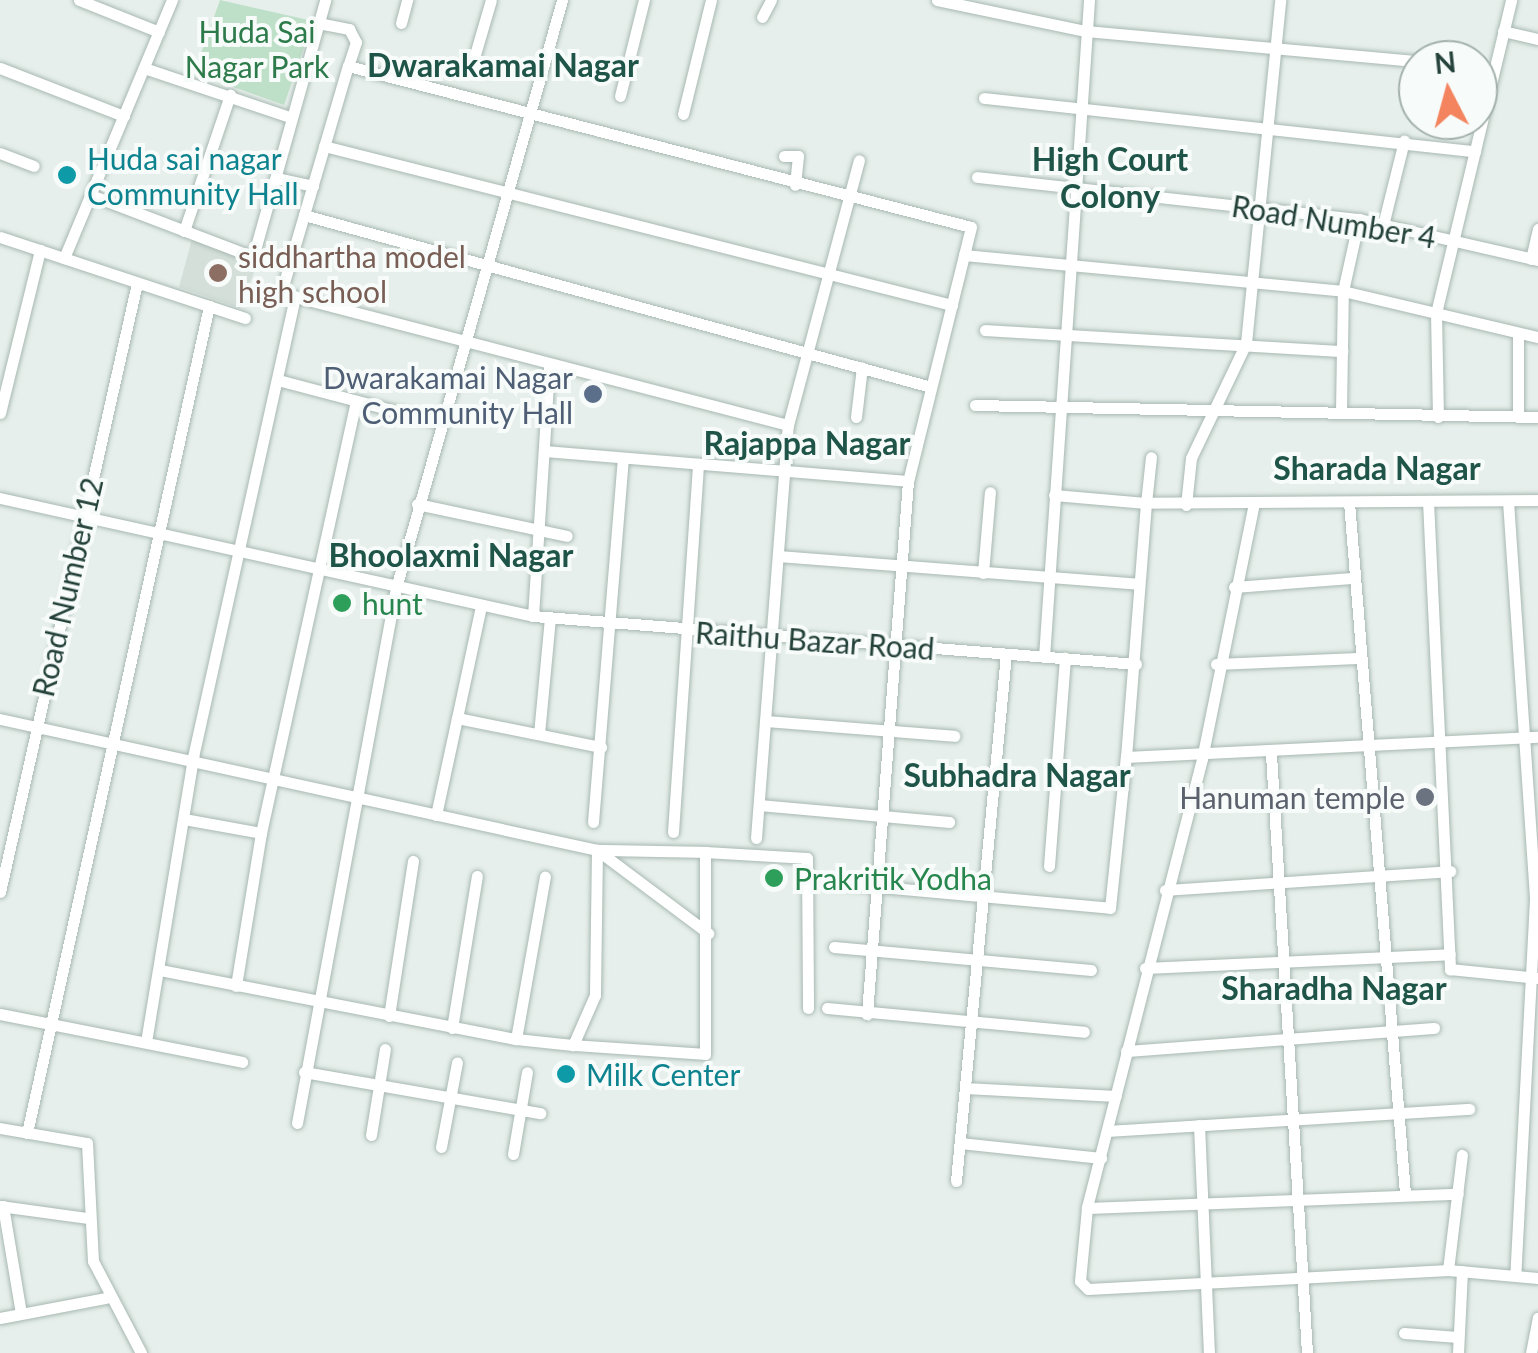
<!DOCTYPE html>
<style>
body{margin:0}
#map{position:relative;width:1538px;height:1353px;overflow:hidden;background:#e6efeb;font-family:Lato,sans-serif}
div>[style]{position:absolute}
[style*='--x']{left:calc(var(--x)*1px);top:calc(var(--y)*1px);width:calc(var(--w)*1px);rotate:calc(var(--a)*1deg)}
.built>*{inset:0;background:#d4dfda}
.green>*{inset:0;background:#bfe0c8}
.roads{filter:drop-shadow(0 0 2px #a8b8b2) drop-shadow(0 0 2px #a8b8b2)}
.street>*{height:11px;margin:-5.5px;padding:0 5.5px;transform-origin:5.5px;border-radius:5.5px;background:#fff}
.dots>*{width:28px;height:28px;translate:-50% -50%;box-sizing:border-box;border:5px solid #f7fbf9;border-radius:50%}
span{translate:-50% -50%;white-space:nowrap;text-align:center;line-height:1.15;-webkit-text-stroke:8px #f7fbf9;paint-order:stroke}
.park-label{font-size:30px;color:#2d7a4b}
.culture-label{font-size:30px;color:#0d838f}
.left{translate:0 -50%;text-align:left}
.street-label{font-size:30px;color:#24423a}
.education-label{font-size:30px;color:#785e54}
.service-label{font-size:30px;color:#4e5e75}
.right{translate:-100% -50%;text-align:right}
.leisure-label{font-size:30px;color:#27864d}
.worship-label{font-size:30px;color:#5b616d}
.neighbourhood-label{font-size:32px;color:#1f5548;font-weight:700}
.north{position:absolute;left:1398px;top:40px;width:100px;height:100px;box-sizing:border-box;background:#f7fbf9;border:2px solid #a3b1ad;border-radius:50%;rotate:354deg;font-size:28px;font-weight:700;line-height:40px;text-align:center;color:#24423a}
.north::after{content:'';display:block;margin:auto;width:35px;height:45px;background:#f4845f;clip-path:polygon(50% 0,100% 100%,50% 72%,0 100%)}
</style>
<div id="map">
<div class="built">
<div style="clip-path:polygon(192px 239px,259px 260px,240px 308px,179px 287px)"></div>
</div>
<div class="green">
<div style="clip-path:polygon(220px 0,313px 21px,284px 105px,194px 73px)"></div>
</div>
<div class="roads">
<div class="street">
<div style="--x:79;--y:0;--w:86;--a:21.8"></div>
<div style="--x:937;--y:0;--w:152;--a:11.8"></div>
<div style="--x:1086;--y:31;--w:333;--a:5.2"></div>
<div style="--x:762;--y:17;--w:19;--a:-62"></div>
<div style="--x:318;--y:23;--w:32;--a:11"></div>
<div style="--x:349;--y:29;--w:15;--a:62"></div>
<div style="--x:356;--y:42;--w:25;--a:108"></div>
<div style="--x:401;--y:23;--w:24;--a:-75"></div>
<div style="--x:1503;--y:31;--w:36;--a:13"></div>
<div style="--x:474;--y:58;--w:60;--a:-73.7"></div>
<div style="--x:0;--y:68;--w:133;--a:21.2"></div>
<div style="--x:144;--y:68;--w:154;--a:18.6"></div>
<div style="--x:620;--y:96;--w:99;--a:-76"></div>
<div style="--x:984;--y:98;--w:494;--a:6.2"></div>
<div style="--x:683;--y:114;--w:117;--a:-76.2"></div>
<div style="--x:324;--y:146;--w:648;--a:14.21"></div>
<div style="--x:0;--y:153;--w:36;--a:21"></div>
<div style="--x:784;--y:156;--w:14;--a:0"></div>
<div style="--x:798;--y:156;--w:29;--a:96"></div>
<div style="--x:977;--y:177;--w:384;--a:6.3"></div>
<div style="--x:1359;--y:219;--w:184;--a:12.9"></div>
<div style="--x:276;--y:178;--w:38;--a:12"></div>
<div style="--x:91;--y:195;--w:173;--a:20.9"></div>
<div style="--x:253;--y:257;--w:267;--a:-74.3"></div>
<div style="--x:304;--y:215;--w:650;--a:15.34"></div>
<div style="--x:1383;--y:225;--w:87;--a:-76"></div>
<div style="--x:184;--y:231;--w:144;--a:-71.3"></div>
<div style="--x:0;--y:237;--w:258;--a:18.3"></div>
<div style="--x:964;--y:255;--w:381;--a:5.4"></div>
<div style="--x:1343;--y:291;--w:200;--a:13.3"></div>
<div style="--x:64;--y:258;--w:280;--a:-67.3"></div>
<div style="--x:1531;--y:259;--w:31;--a:-77"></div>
<div style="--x:985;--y:330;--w:358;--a:3.4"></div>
<div style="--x:278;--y:380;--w:164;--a:14.8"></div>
<div style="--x:975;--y:405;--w:563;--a:1.22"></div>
<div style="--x:1341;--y:412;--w:121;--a:-89.1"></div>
<div style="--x:1343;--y:291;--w:74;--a:-77.5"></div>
<div style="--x:0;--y:413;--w:168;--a:-76.2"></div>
<div style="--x:856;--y:417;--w:50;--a:-83.2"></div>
<div style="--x:1438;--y:417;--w:104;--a:-91.1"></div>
<div style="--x:1436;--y:313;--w:322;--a:-76.5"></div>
<div style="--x:1518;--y:417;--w:84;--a:-90"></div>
<div style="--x:788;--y:425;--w:524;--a:-165.41"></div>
<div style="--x:281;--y:293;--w:237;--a:-73.6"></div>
<div style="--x:348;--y:66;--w:643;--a:14.49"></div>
<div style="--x:971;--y:227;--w:262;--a:103.9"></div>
<div style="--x:908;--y:481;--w:535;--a:94.4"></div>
<div style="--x:544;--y:451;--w:365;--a:4.7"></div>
<div style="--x:1054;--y:495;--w:92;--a:5"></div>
<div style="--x:1146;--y:503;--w:46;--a:-83.8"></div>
<div style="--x:0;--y:498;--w:546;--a:12.48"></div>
<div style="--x:533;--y:616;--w:605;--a:4.55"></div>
<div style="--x:1538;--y:500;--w:392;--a:179.6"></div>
<div style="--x:1146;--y:503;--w:255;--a:94.5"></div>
<div style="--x:1126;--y:757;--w:412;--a:-2.8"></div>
<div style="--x:1428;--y:501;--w:469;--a:87.3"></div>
<div style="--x:1450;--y:969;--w:88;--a:5.8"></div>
<div style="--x:1508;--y:501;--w:399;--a:86.1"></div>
<div style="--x:1535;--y:899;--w:377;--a:93"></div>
<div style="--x:1349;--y:502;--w:693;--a:85.37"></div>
<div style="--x:1254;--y:503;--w:261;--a:101.5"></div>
<div style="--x:1202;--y:759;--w:463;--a:104.4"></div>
<div style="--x:1087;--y:1208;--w:73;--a:95.5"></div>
<div style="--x:1080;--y:1281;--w:11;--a:45"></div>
<div style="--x:1088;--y:1289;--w:361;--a:-3"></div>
<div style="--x:1448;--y:1270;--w:90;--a:5.1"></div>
<div style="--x:417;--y:504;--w:153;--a:12"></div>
<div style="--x:1186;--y:505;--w:47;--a:-83.9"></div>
<div style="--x:1191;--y:458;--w:127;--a:-64.4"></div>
<div style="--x:1246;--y:343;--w:345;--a:-84.3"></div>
<div style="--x:778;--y:556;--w:361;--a:4.4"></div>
<div style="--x:983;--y:573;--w:81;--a:-85.1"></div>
<div style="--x:1234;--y:587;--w:118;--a:-4.4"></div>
<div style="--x:481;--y:606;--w:115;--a:102.1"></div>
<div style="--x:457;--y:718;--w:147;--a:11.4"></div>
<div style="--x:533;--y:616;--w:251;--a:-86.3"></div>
<div style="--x:1044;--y:657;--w:659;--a:-86.08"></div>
<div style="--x:1216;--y:664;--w:142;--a:-2.4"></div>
<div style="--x:0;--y:719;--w:611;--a:12.38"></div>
<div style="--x:597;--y:850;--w:139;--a:36.8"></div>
<div style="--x:765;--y:721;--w:190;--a:4.5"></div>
<div style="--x:539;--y:734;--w:117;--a:-84.6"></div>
<div style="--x:1271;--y:754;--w:600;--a:86.56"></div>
<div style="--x:759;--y:805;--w:191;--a:5.1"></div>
<div style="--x:436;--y:815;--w:99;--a:-77.8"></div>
<div style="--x:184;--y:819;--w:78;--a:10.3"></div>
<div style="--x:261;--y:833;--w:155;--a:99.3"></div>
<div style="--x:593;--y:822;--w:365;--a:-85.3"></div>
<div style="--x:673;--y:832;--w:369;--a:-86.1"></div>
<div style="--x:261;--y:833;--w:441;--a:-77.6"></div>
<div style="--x:756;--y:838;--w:414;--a:-85.6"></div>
<div style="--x:788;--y:425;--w:274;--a:-75"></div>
<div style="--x:705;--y:852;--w:102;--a:3.4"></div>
<div style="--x:807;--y:858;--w:150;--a:89.6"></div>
<div style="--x:1049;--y:866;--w:209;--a:-85.6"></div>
<div style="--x:826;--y:882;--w:285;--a:5.2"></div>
<div style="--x:1110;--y:908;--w:152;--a:-84"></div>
<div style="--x:1165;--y:890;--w:286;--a:-3.8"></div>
<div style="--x:0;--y:892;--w:624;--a:-77.32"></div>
<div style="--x:834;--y:947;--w:258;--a:5.1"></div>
<div style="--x:1145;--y:968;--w:305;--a:-2.6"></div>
<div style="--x:160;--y:970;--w:363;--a:11"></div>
<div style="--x:516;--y:1039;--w:165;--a:-79.9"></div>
<div style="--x:827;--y:1008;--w:258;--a:5.3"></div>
<div style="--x:0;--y:1014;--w:247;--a:11.2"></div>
<div style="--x:389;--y:1016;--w:157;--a:-81.2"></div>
<div style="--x:452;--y:1028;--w:154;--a:-80.7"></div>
<div style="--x:516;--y:1039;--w:57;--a:6"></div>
<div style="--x:573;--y:1045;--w:132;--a:3.9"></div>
<div style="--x:705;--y:1054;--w:202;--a:-90"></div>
<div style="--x:705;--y:852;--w:108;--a:-178.9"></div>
<div style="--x:597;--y:850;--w:145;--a:90.8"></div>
<div style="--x:595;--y:995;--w:55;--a:113.7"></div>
<div style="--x:146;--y:1042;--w:289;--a:-80.6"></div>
<div style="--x:193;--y:757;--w:472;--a:-77.5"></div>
<div style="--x:1126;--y:1051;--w:309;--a:-4.3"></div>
<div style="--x:304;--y:1072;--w:240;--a:9.9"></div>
<div style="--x:965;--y:1088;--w:151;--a:3"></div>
<div style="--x:297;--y:1123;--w:544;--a:-79.52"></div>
<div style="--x:396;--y:588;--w:611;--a:-74.23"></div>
<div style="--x:1199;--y:1125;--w:228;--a:87.5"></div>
<div style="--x:0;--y:1128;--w:88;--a:9.8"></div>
<div style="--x:87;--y:1143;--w:118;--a:87.1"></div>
<div style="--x:93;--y:1261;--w:104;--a:62.4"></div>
<div style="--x:1108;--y:1131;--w:362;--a:-3.5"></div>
<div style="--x:27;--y:1133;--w:847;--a:-77.59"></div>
<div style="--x:371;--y:1135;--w:87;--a:-80.8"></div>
<div style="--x:960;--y:1143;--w:142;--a:6.1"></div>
<div style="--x:441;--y:1147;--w:86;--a:-79.3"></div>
<div style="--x:513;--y:1154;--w:83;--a:-80.3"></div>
<div style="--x:956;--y:1181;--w:529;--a:-84.58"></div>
<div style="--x:0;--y:1206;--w:89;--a:7.8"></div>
<div style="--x:3;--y:1206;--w:109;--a:80.5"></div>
<div style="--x:1087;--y:1208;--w:371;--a:-2.2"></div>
<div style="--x:1448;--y:1270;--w:116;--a:-83.1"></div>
<div style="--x:0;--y:1318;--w:108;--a:-10.7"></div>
<div style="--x:1404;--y:1333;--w:54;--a:4.2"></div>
<div style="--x:1458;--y:1353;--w:82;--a:-87.2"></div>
<div style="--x:1531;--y:1353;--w:36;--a:-79"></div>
</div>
</div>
<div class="dots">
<div style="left:67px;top:175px;background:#0f9aa8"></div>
<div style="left:218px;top:273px;background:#8d6e63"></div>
<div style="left:593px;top:394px;background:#5c6f8a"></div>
<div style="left:342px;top:603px;background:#2e9e5b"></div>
<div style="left:1425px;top:797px;background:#6b7280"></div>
<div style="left:774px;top:878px;background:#2e9e5b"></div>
<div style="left:566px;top:1074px;background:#0f9aa8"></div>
</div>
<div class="park-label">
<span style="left:257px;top:48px">Huda Sai<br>Nagar Park</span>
</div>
<div class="culture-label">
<span class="left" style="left:87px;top:175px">Huda sai nagar<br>Community Hall</span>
<span class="left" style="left:586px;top:1074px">Milk Center</span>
</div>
<div class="street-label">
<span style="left:1334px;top:221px;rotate:9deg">Road Number 4</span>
<span style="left:67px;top:587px;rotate:-77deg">Road Number 12</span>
<span style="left:815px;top:640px;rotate:4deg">Raithu Bazar Road</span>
</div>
<div class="education-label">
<span class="left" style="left:238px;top:273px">siddhartha model<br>high school</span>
</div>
<div class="service-label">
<span class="right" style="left:573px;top:394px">Dwarakamai Nagar<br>Community Hall</span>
</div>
<div class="leisure-label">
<span class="left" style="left:362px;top:603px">hunt</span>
<span class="left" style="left:794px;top:878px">Prakritik Yodha</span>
</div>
<div class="worship-label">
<span class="right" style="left:1405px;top:797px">Hanuman temple</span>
</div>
<div class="neighbourhood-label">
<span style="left:503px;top:65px">Dwarakamai Nagar</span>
<span style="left:1110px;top:178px">High Court<br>Colony</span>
<span style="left:807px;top:443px">Rajappa Nagar</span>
<span style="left:1377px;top:468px">Sharada Nagar</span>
<span style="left:451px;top:555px">Bhoolaxmi Nagar</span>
<span style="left:1017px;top:775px">Subhadra Nagar</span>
<span style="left:1334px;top:988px">Sharadha Nagar</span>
</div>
<div class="north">N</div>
</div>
